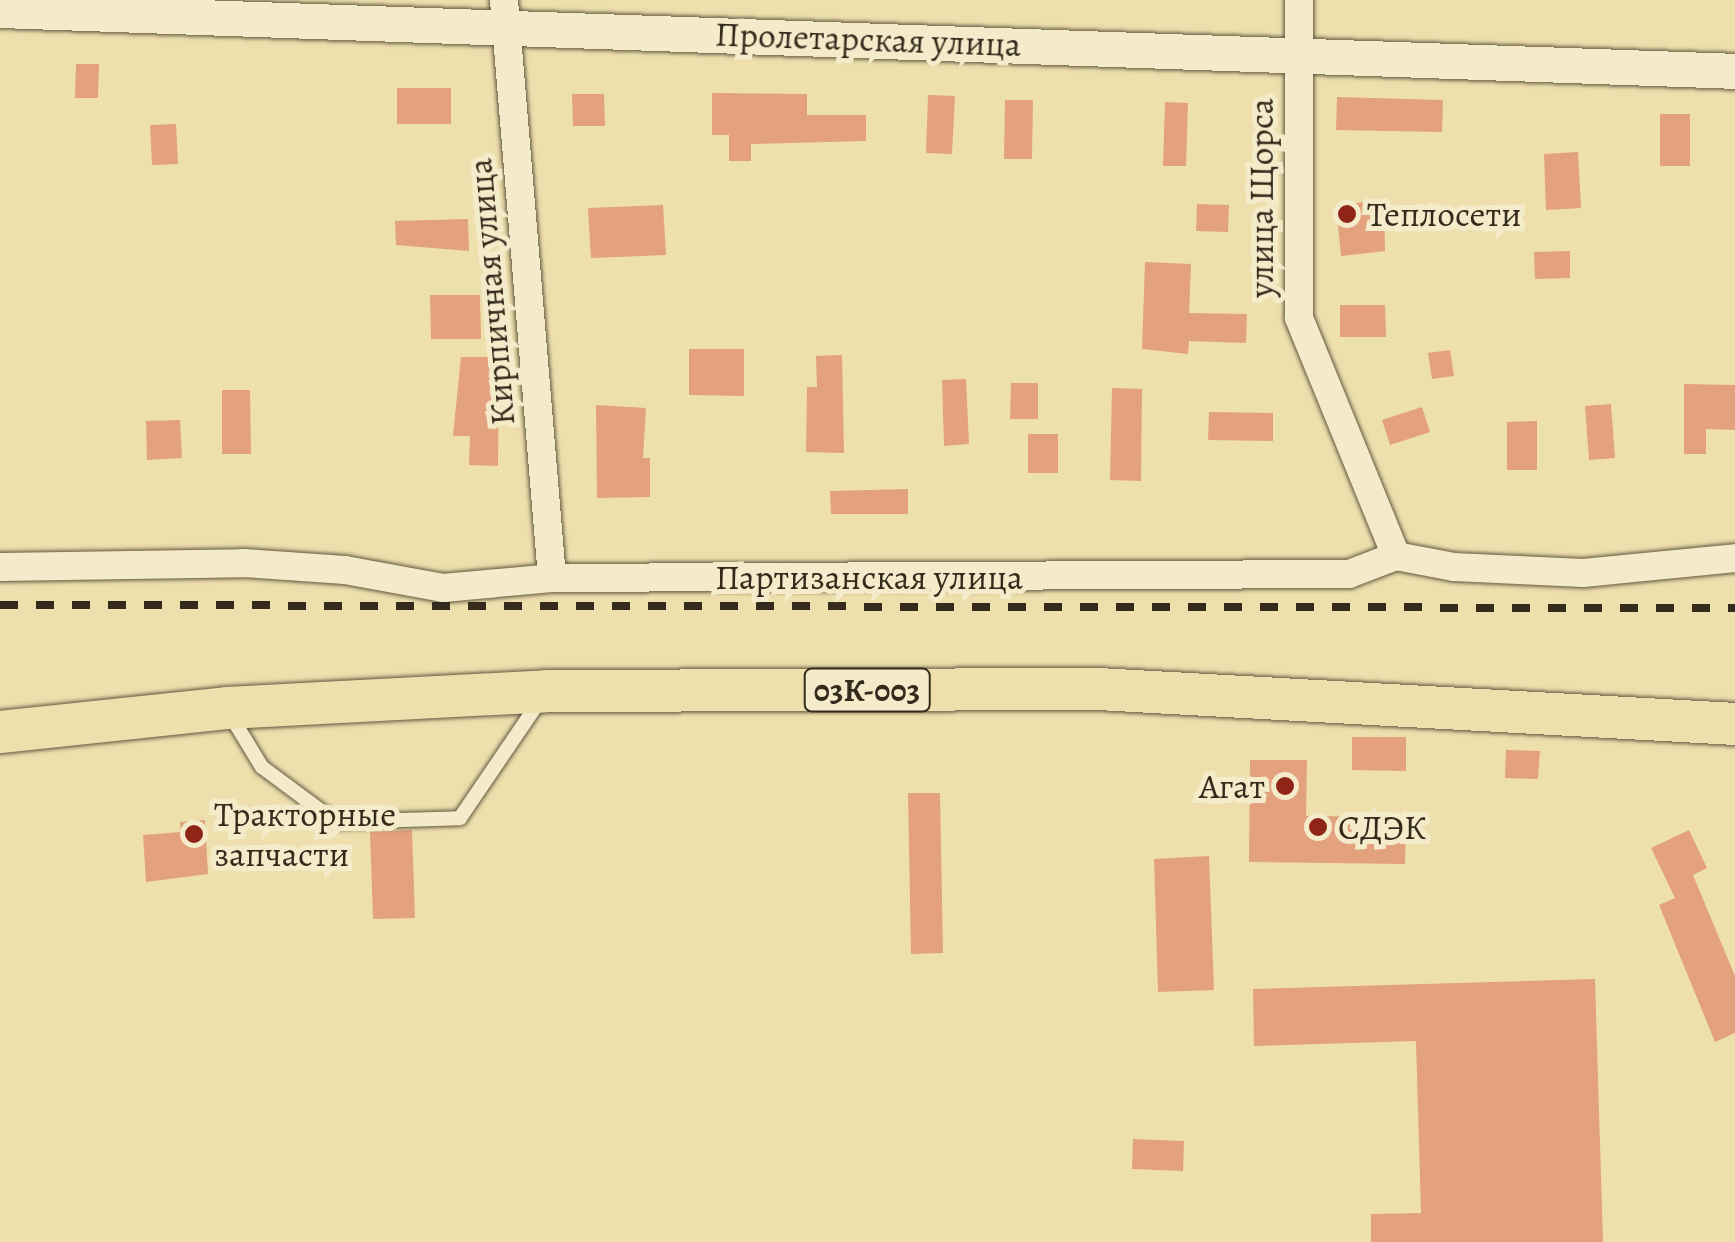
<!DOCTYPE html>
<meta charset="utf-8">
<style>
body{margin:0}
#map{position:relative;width:1735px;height:1242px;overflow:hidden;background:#eee0ad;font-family:Alegreya,serif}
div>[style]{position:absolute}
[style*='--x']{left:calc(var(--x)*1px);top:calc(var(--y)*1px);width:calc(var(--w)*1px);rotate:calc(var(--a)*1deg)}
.building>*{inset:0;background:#e3a17e}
.roads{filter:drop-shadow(0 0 2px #635841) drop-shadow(0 0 2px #635841)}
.service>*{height:14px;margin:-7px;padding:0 7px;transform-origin:7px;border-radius:7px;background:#f4ebca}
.minor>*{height:28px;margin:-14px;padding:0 14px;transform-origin:14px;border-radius:14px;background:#f4ebca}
.tertiary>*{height:35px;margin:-17.5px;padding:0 17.5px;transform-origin:17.5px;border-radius:17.5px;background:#f4ebca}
.primary>*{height:42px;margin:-21px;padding:0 21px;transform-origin:21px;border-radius:21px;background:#eee0ad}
.rail>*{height:8px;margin-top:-4px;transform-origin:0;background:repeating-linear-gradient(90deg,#352b1d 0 18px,transparent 0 36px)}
.dots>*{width:28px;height:28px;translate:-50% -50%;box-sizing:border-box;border:5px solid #f4ebca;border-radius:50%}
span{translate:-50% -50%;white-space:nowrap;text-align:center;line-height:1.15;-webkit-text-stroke:10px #f4ebca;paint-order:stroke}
.shield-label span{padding:2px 8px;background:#f4ebca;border:2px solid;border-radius:8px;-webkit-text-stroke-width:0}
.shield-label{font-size:32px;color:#352b1d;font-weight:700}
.street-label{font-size:35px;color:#352b1d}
.poi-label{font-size:35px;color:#352b1d}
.left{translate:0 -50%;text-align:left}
.right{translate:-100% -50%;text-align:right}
</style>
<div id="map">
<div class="building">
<div style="clip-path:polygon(76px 64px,99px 64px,98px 98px,75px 98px)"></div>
<div style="clip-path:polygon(397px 88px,451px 88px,451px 124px,397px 124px)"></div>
<div style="clip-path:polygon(712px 93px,807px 94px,807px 115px,866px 115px,866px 141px,751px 144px,751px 161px,729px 161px,729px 135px,712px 135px)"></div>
<div style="clip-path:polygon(572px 94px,604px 94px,605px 126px,573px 126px)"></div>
<div style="clip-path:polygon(928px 95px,955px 96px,952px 154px,926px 153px)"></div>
<div style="clip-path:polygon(1337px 97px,1443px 100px,1442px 132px,1336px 130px)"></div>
<div style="clip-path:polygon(1005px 100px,1033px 100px,1032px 159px,1004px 159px)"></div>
<div style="clip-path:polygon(1165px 102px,1188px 103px,1186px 166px,1163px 166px)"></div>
<div style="clip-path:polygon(1660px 114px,1690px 114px,1690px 166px,1660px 166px)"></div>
<div style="clip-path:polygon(176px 124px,178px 164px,152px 165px,150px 125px)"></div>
<div style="clip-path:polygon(1578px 152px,1581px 208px,1546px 210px,1544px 154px)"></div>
<div style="clip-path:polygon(1384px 200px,1385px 251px,1341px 256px,1336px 205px)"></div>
<div style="clip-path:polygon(1197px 204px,1229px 205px,1228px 232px,1196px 231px)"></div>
<div style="clip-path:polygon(663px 205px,666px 255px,591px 258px,588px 208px)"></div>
<div style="clip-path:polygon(468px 219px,469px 251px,396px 245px,395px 221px)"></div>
<div style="clip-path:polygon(1570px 251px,1570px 278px,1535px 279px,1534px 252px)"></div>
<div style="clip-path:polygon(1145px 262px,1191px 264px,1189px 313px,1247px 314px,1246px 343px,1189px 341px,1188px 354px,1142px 349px)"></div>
<div style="clip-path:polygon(430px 295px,480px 295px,481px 339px,431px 339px)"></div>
<div style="clip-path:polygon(1340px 305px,1385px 305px,1386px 337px,1340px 337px)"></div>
<div style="clip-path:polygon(689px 349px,744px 349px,744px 396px,689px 395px)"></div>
<div style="clip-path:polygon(1450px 350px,1454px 376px,1432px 379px,1428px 353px)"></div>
<div style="clip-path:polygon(842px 355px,844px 453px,806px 452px,807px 387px,817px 387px,816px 356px)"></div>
<div style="clip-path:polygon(461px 357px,499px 357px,498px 466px,469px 465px,470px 436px,453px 436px)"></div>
<div style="clip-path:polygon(966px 379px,969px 444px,944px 446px,942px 380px)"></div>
<div style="clip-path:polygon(1011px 383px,1038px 383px,1038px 419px,1010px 419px)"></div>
<div style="clip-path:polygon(1684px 384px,1735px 385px,1735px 430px,1706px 429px,1706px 454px,1684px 454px)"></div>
<div style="clip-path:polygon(1112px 388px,1142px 389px,1141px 481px,1110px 480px)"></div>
<div style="clip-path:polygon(222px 390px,250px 390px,251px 454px,222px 454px)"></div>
<div style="clip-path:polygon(1611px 404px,1615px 458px,1589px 460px,1585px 406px)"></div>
<div style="clip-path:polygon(596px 405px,646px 408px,643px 458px,650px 458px,650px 497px,597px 498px)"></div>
<div style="clip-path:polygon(1422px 407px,1430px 432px,1390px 445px,1382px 420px)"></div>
<div style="clip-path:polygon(1209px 412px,1273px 413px,1273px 441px,1208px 440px)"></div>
<div style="clip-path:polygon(180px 420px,182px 458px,147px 460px,146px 421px)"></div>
<div style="clip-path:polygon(1537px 421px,1537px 470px,1507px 470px,1507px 422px)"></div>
<div style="clip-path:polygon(1028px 434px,1058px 434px,1058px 473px,1028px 473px)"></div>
<div style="clip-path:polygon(908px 489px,908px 514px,831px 514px,830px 491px)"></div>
<div style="clip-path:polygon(1352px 737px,1406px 737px,1406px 771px,1352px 770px)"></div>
<div style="clip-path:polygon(1506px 750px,1540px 751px,1538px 779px,1505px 778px)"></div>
<div style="clip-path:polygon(1250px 760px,1307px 760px,1306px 816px,1406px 817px,1405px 864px,1249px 862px)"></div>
<div style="clip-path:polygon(908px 793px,940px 793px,943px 953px,911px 954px)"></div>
<div style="clip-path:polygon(205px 820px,208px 874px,146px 882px,143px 835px,181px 832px,180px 822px)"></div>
<div style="clip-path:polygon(412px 830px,415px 918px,373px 919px,370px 832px)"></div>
<div style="clip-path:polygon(1689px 830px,1707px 868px,1693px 875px,1735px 976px,1735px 1033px,1715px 1042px,1659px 905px,1675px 898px,1651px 848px)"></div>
<div style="clip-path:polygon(1209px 856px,1214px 990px,1158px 992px,1154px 859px)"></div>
<div style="clip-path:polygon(1595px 979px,1603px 1242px,1371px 1242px,1371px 1214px,1421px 1213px,1416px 1041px,1254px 1046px,1253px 989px)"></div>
<div style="clip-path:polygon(1133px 1139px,1184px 1141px,1183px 1171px,1132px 1169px)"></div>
</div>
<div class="roads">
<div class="service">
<div style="--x:229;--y:713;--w:63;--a:58.6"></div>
<div style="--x:262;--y:767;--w:92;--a:36.6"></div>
<div style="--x:336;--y:822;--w:124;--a:-1.8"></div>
<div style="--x:460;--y:818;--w:144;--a:-55.8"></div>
</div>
<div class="minor">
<div style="--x:504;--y:0;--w:580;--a:85.25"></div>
<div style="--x:1299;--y:0;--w:318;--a:90"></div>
<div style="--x:1299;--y:318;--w:257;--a:67.8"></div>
<div style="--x:0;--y:567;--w:244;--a:-0.9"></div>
<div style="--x:244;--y:563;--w:101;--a:4"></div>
<div style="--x:345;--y:570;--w:100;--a:10.4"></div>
<div style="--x:443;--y:588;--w:109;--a:-5.2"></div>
<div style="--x:552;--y:578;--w:797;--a:-0.29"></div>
<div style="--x:1349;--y:574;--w:50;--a:-21"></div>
<div style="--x:1396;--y:556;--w:59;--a:10.7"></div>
<div style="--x:1454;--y:567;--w:129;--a:2.7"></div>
<div style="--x:1583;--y:573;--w:153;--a:-5.6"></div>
</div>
<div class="tertiary">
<div style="--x:0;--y:10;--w:1736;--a:2.01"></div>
</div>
<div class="primary">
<div style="--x:0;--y:732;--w:228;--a:-6"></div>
<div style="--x:227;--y:708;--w:320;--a:-3"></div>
<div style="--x:547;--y:691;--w:551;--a:-0.21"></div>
<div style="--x:1098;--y:689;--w:638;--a:3.14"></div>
</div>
</div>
<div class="rail">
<div style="--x:0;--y:605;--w:1735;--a:0.1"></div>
</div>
<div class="dots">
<div style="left:1347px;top:214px;background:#8f2418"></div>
<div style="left:1285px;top:786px;background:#8f2418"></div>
<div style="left:1318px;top:827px;background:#8f2418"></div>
<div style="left:194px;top:834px;background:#8f2418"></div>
</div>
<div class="shield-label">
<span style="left:867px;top:690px">03К-003</span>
</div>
<div class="street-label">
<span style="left:868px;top:39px;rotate:2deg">Пролетарская улица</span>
<span style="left:1261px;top:198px;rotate:-90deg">улица Щорса</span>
<span style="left:491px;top:292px;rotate:-95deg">Кирпичная улица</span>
<span style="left:869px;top:577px">Партизанская улица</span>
</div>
<div class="poi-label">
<span class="left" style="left:1367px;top:214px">Теплосети</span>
<span class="right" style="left:1265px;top:786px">Агат</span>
<span class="left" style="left:214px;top:834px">Тракторные<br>запчасти</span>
<span class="left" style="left:1338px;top:827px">СДЭК</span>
</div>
</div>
